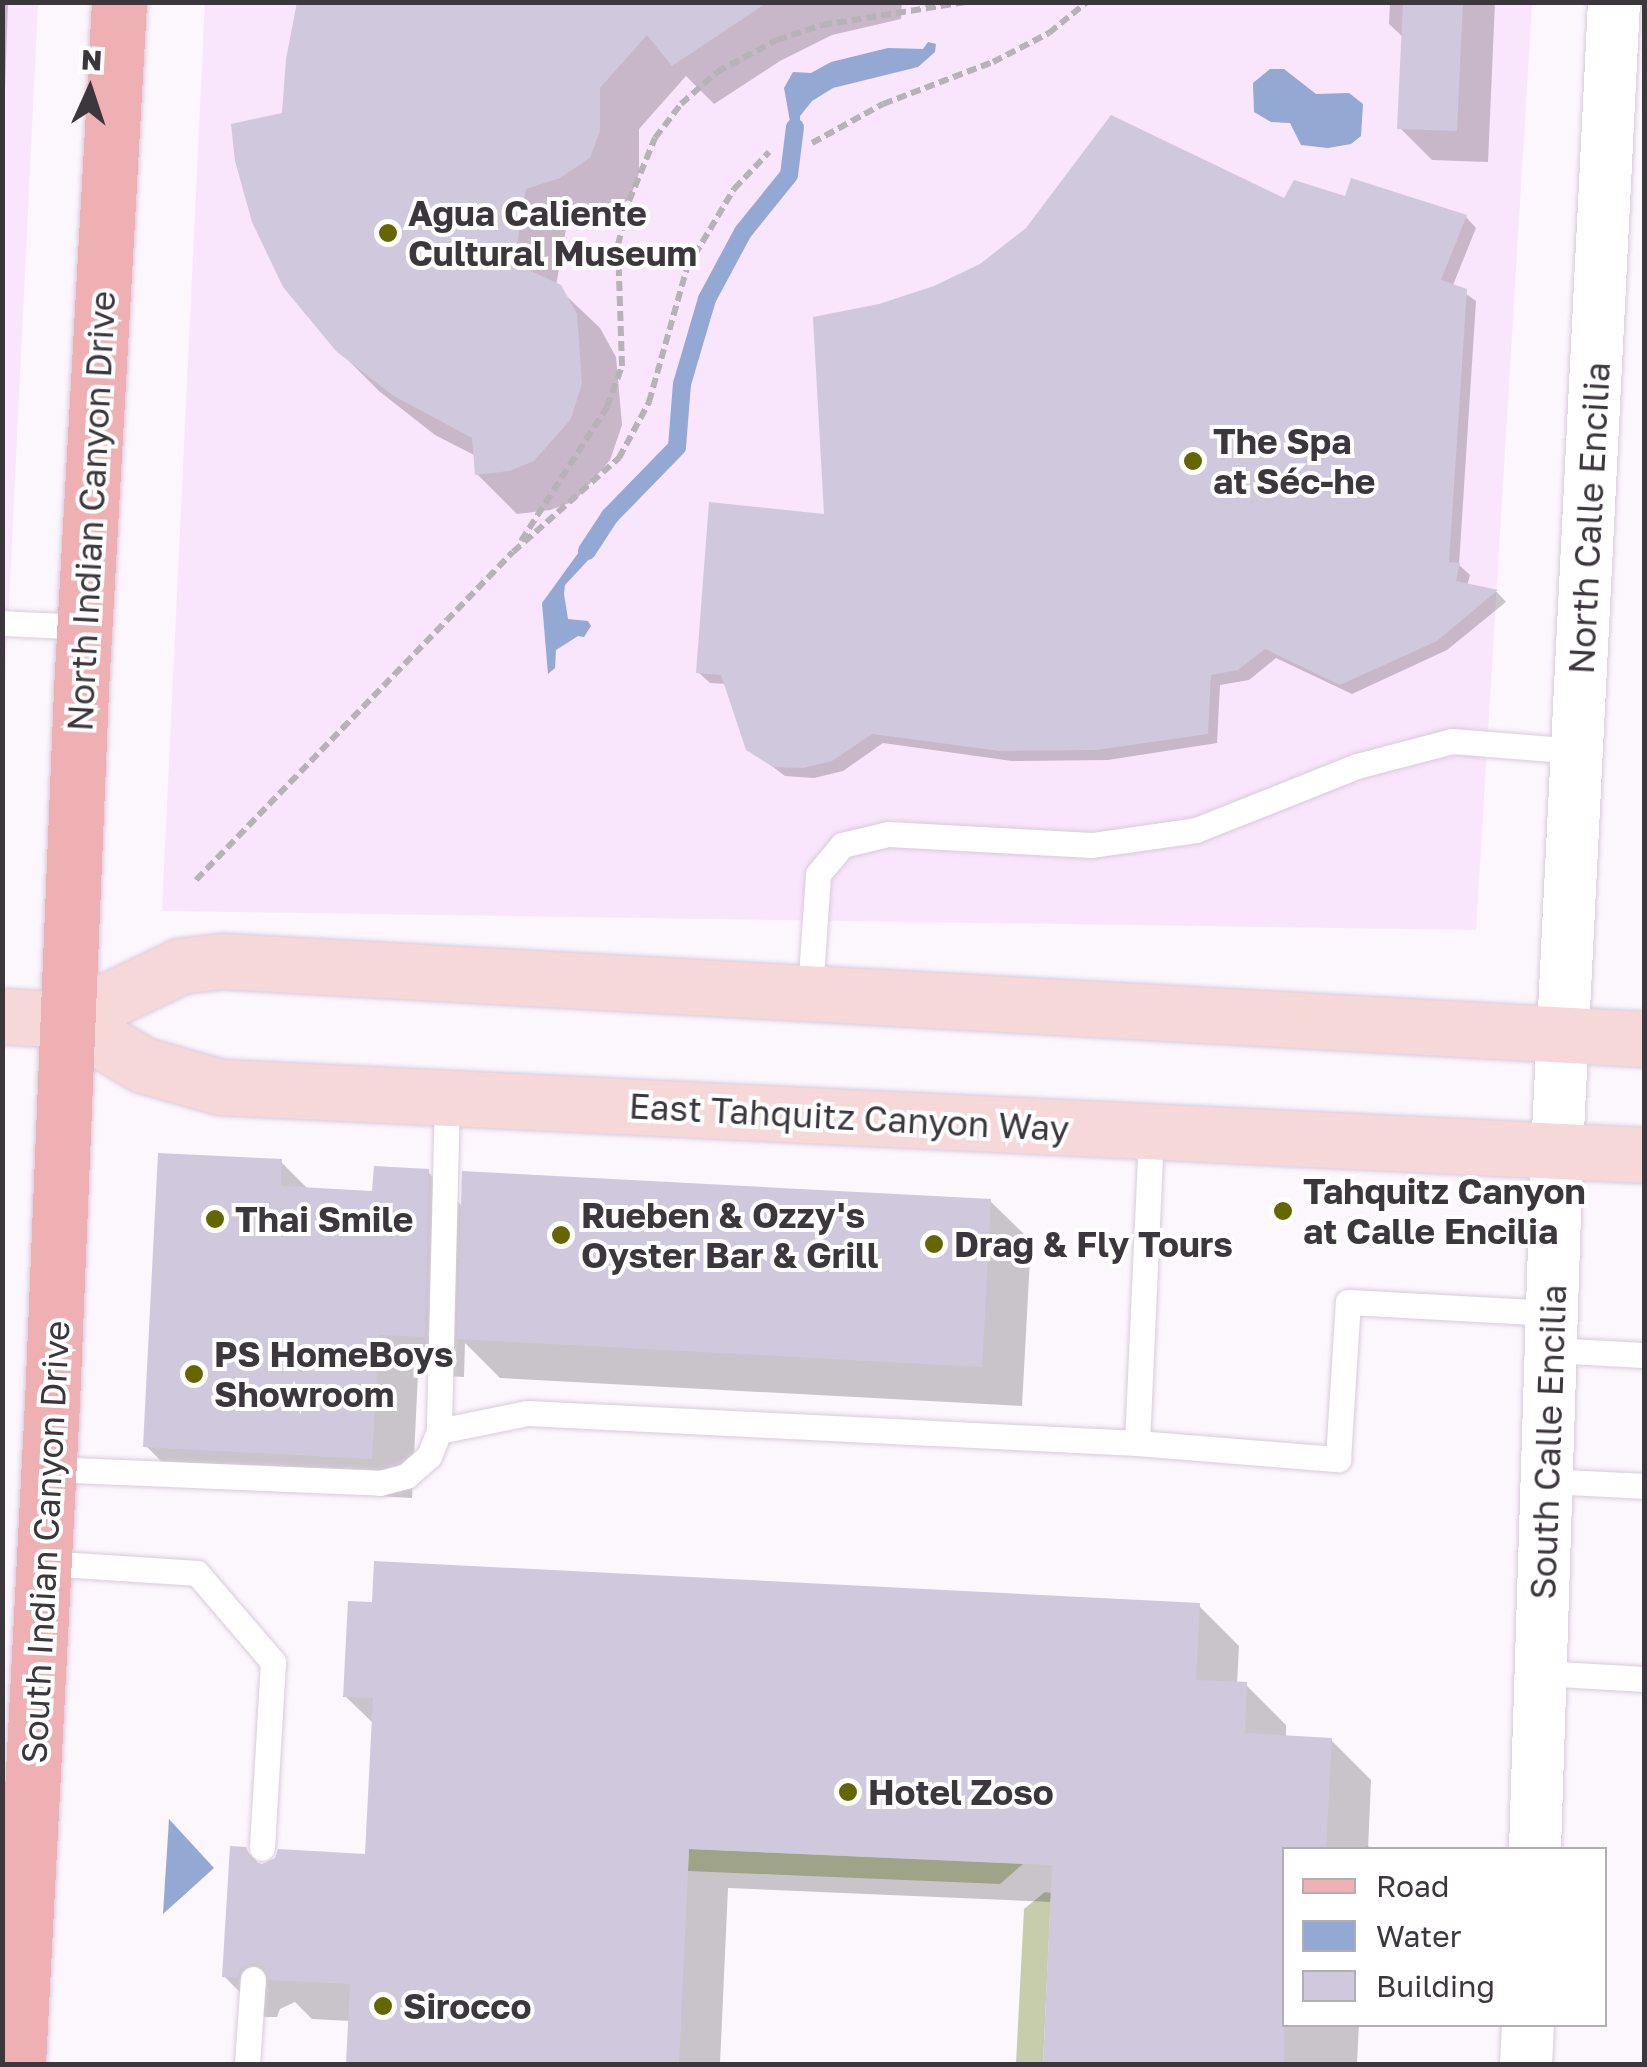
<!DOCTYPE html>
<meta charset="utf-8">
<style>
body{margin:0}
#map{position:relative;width:1647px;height:2067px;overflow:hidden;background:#fcf6fd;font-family:"Golos Text",sans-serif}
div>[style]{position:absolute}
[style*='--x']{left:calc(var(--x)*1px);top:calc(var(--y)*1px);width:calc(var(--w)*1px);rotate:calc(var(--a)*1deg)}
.built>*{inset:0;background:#f9e5fc}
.green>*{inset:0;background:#c7cdaa}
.water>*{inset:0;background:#94a8d4}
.shadow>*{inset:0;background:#0003}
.stream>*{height:18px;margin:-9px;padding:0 9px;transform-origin:9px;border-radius:9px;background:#94a8d4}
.building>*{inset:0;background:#d0c8dc}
.path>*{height:6px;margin-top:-3px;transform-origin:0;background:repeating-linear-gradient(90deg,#b7b1b8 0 10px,transparent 0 15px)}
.roads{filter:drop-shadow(0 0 2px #d9cadb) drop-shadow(0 0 2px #d9cadb)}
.service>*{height:25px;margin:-12.5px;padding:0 12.5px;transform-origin:12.5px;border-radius:12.5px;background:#fff}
.minor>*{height:52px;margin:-26px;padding:0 26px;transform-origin:26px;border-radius:26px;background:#fff}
.secondary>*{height:55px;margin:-27.5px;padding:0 27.5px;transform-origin:27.5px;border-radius:27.5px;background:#f6d8d9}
.primary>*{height:55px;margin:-27.5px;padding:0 27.5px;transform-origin:27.5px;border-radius:27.5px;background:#eeb0b3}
.dots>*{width:28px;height:28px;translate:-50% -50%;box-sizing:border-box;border:5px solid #fff;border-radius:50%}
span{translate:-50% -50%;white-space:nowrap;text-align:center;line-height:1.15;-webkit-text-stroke:8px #fff;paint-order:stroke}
.poi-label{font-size:35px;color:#3c363d;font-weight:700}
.left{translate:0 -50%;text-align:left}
.street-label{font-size:35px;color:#3c363d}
.frame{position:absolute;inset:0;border:5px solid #3c363d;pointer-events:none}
.legend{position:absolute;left:1282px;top:1847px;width:325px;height:180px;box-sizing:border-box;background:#fff;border:2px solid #b1afb1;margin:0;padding:12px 18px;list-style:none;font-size:30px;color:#3c363d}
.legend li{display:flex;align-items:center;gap:20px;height:50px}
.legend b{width:50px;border:2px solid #b1afb1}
.north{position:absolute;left:40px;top:40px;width:100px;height:100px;-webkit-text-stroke:8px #fff;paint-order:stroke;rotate:3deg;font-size:28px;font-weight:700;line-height:40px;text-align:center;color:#3c363d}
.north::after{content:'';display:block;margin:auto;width:35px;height:45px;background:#3c363d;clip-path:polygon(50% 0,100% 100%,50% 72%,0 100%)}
</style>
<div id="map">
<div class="built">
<div style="clip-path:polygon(38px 2px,38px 3px,3px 726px,2px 3px)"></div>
<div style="clip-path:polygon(205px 3px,1532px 3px,1476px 930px,162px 911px)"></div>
</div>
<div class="green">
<div style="clip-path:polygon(689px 1849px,1023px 1864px,1000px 1884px,688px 1871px)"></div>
<div style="clip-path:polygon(1045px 1892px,1051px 1893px,1043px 2064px,1016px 2064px,1024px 1909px)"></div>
</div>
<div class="water">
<div style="clip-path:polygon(928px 42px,936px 44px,935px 52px,918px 67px,833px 88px,812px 101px,800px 116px,800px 126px,791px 127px,784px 88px,793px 72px,811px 73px,831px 62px,888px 48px,923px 49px)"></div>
<div style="clip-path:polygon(1270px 69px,1284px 69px,1316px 94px,1349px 93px,1363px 104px,1361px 136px,1351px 144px,1328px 148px,1301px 145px,1290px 123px,1271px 122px,1254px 112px,1253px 83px)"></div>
<div style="clip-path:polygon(584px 545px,592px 556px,565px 585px,564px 594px,568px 619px,588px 621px,591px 626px,584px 637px,578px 636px,556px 650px,555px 668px,548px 674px,542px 603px)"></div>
<div style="clip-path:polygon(169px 1819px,214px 1868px,163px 1914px)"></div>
</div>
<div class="shadow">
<div style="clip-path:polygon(2px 2px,8px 2px,2px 175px)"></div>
<div style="clip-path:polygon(300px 2px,902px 2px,901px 19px,832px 35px,780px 61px,714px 104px,686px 76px,639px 129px,639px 173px,630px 199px,601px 218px,566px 229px,556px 286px,600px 328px,616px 357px,622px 425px,610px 460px,575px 501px,550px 510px,517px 514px,477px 474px,476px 456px,435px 435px,379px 391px,337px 349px,285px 115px)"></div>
<div style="clip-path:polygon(1390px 2px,1495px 2px,1488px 162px,1432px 160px,1400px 128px,1404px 38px,1389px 24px)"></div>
<div style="clip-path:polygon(1346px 199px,1466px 217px,1476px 228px,1453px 285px,1476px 301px,1459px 565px,1470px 575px,1467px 586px,1497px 592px,1506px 602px,1447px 650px,1352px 694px,1276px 658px,1249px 680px,1220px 685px,1217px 743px,1108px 760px,1012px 761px,883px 743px,843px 771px,814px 778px,785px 776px,748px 748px,727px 684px,710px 683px,699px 673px,827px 516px,879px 306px,1285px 201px)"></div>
<div style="clip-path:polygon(281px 1162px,309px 1190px,375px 1193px,428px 1172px,463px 1207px,990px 1201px,1031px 1241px,1022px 1406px,500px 1378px,465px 1343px,464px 1377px,418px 1374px,412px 1498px,186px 1486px,146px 1446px)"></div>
<div style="clip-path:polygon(1199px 1606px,1239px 1646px,1237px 1684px,1246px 1685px,1286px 1725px,1286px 1738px,1331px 1740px,1371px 1780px,1368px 1850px,1284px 1850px,1284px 2024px,1359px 2024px,1357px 2064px,1046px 2064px,1053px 1902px,728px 1888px,720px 2064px,348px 2064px,350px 2021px,312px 2019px,295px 2002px,280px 2009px,277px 2017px,264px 2017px,224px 1976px,245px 1849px,262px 1867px,367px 1856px,374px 1724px,345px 1696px)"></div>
</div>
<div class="stream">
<div style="--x:587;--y:551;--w:42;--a:-56.7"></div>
<div style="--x:610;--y:516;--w:96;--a:-45.8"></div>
<div style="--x:677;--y:447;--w:63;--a:-85.5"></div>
<div style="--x:682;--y:384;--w:89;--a:-73.6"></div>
<div style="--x:707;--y:299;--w:76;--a:-61.8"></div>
<div style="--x:743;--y:232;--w:73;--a:-51.1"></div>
<div style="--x:789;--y:175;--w:48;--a:-82.9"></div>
</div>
<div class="building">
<div style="clip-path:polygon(297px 2px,768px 2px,672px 66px,647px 35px,600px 88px,600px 131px,590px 158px,560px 178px,526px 189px,514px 263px,561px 285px,577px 314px,582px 383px,571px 419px,534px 461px,509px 471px,475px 475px,472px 438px,392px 395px,336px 351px,283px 287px,252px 222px,235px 161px,231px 124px,282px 113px,286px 59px)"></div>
<div style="clip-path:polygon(1403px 2px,1463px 2px,1457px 131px,1397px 129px)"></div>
<div style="clip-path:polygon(1111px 115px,1284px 198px,1294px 180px,1345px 196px,1351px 178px,1467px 215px,1441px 280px,1467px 289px,1449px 562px,1460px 563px,1456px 581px,1498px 590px,1437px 641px,1340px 685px,1265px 649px,1238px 670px,1211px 675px,1208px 734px,1096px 750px,1000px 751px,872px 734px,832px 761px,803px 768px,773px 767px,746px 750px,721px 675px,696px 673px,709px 502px,824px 514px,813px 317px,879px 304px,934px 286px,980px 264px,1026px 228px)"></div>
<div style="clip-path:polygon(158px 1153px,282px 1159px,281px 1186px,372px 1191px,374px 1166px,429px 1169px,425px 1337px,379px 1335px,372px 1459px,143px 1447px)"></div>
<div style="clip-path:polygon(462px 1171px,991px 1199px,982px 1367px,457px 1339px)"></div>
<div style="clip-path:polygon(374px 1561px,1200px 1603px,1196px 1680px,1247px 1682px,1245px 1733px,1332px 1738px,1326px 1850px,1284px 1850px,1284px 2064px,1043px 2064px,1052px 1865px,689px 1849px,679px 2064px,346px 2064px,350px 1984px,269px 1980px,263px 1966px,253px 1963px,240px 1969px,237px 1978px,222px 1977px,230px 1846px,246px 1847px,252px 1861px,262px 1864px,275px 1858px,278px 1849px,365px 1854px,373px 1698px,343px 1697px,348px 1601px,372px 1602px)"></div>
</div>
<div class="path">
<div style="--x:812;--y:143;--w:81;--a:-28.8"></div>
<div style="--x:883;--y:104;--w:118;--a:-20.9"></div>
<div style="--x:993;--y:62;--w:63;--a:-27.4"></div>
<div style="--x:1049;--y:33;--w:49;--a:-39.2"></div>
<div style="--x:521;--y:541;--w:159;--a:-57.3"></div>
<div style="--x:607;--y:407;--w:44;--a:-69.9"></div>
<div style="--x:622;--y:366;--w:121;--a:-91.9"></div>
<div style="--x:618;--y:245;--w:45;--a:-76"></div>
<div style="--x:629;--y:201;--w:68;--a:-67.6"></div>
<div style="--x:655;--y:138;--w:43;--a:-52.6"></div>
<div style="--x:681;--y:104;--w:48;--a:-41.6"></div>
<div style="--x:717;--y:72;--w:68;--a:-28.1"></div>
<div style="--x:777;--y:40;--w:47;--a:-18.4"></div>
<div style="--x:822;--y:25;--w:145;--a:-9.1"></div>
<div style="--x:196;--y:880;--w:456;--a:-46"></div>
<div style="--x:513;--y:552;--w:142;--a:-41.6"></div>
<div style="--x:619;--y:458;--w:64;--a:-61.8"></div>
<div style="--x:649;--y:402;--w:139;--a:-74.2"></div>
<div style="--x:687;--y:268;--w:92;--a:-59.3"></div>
<div style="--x:734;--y:189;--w:51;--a:-46.6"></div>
<div style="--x:1365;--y:1849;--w:5;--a:11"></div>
</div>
<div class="roads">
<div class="service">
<div style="--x:2;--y:623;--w:82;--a:2.8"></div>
<div style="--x:810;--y:992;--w:118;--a:-86.1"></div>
<div style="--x:818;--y:874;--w:38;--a:-50"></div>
<div style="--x:842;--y:845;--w:47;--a:-13.4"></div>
<div style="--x:888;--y:834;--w:204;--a:3.1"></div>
<div style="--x:1092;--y:845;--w:105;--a:-8.2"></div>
<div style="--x:1196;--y:830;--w:173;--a:-21.7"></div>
<div style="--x:1357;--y:766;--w:98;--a:-14.7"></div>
<div style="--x:1452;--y:741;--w:125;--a:4.6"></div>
<div style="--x:447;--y:1097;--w:334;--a:91.4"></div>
<div style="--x:439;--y:1431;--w:90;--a:-11.6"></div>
<div style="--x:527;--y:1413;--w:611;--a:2.82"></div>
<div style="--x:1137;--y:1443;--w:312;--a:-87.4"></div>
<div style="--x:1551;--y:1350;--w:93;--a:3.1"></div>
<div style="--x:1137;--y:1443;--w:202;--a:4.6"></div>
<div style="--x:1338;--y:1459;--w:157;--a:-86.4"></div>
<div style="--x:1348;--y:1302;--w:204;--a:3.1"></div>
<div style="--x:49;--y:1469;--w:331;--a:2.4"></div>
<div style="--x:380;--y:1483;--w:27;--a:-15"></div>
<div style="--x:406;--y:1476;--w:30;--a:-41"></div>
<div style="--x:429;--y:1456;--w:27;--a:-68"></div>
<div style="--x:1546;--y:1481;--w:98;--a:2.9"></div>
<div style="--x:44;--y:1563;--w:153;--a:3.7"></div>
<div style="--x:197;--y:1573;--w:117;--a:49.5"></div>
<div style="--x:273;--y:1662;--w:186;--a:93.4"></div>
<div style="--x:1541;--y:1673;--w:103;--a:3.3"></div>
<div style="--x:247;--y:2064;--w:85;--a:-86"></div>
</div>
<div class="minor">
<div style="--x:1535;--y:1850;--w:699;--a:-88.2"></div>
<div style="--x:1557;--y:1151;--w:1150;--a:-87.16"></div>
<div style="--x:1526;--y:2064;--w:40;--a:-87.1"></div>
</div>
<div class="secondary">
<div style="--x:2;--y:1016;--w:66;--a:3.5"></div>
<div style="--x:68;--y:1020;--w:87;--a:31"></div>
<div style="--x:143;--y:1065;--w:80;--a:15.9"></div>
<div style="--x:220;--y:1087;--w:1426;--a:2.73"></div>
<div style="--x:68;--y:1020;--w:124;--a:-25.7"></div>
<div style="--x:180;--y:966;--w:42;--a:-6.8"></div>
<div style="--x:222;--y:961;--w:1424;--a:3.14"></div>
</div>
<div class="primary">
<div style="--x:18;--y:2064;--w:662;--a:-87.06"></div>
<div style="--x:52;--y:1403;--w:715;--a:-87.67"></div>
<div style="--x:81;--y:689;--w:688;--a:-86.83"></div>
</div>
</div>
<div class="dots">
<div style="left:388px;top:233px;background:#646600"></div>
<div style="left:1193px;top:461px;background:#646600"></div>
<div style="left:1283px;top:1211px;background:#646600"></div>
<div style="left:215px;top:1219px;background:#646600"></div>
<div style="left:561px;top:1235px;background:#646600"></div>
<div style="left:934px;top:1244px;background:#646600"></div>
<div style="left:194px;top:1374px;background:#646600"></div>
<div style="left:848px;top:1792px;background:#646600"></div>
<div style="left:383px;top:2006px;background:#646600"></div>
</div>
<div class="poi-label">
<span class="left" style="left:408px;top:233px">Agua Caliente<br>Cultural Museum</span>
<span class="left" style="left:1213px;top:461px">The Spa<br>at Séc-he</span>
<span class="left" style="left:1303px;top:1211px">Tahquitz Canyon<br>at Calle Encilia</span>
<span class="left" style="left:581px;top:1235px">Rueben &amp; Ozzy's<br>Oyster Bar &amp; Grill</span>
<span class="left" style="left:235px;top:1219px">Thai Smile</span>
<span class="left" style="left:954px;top:1244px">Drag &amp; Fly Tours</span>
<span class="left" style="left:214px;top:1374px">PS HomeBoys<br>Showroom</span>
<span class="left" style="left:868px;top:1792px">Hotel Zoso</span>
<span class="left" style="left:403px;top:2006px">Sirocco</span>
</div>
<div class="street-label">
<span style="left:91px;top:511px;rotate:-87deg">North Indian Canyon Drive</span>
<span style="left:1589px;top:518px;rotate:-87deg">North Calle Encilia</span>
<span style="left:849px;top:1117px;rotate:3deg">East Tahquitz Canyon Way</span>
<span style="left:1548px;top:1442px;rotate:-88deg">South Calle Encilia</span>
<span style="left:45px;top:1542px;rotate:-87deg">South Indian Canyon Drive</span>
</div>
<div class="frame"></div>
<ul class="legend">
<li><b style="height:12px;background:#eeb0b3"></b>Road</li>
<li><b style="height:28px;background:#94a8d4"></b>Water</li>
<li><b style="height:28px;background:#d0c8dc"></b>Building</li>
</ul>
<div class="north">N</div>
</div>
